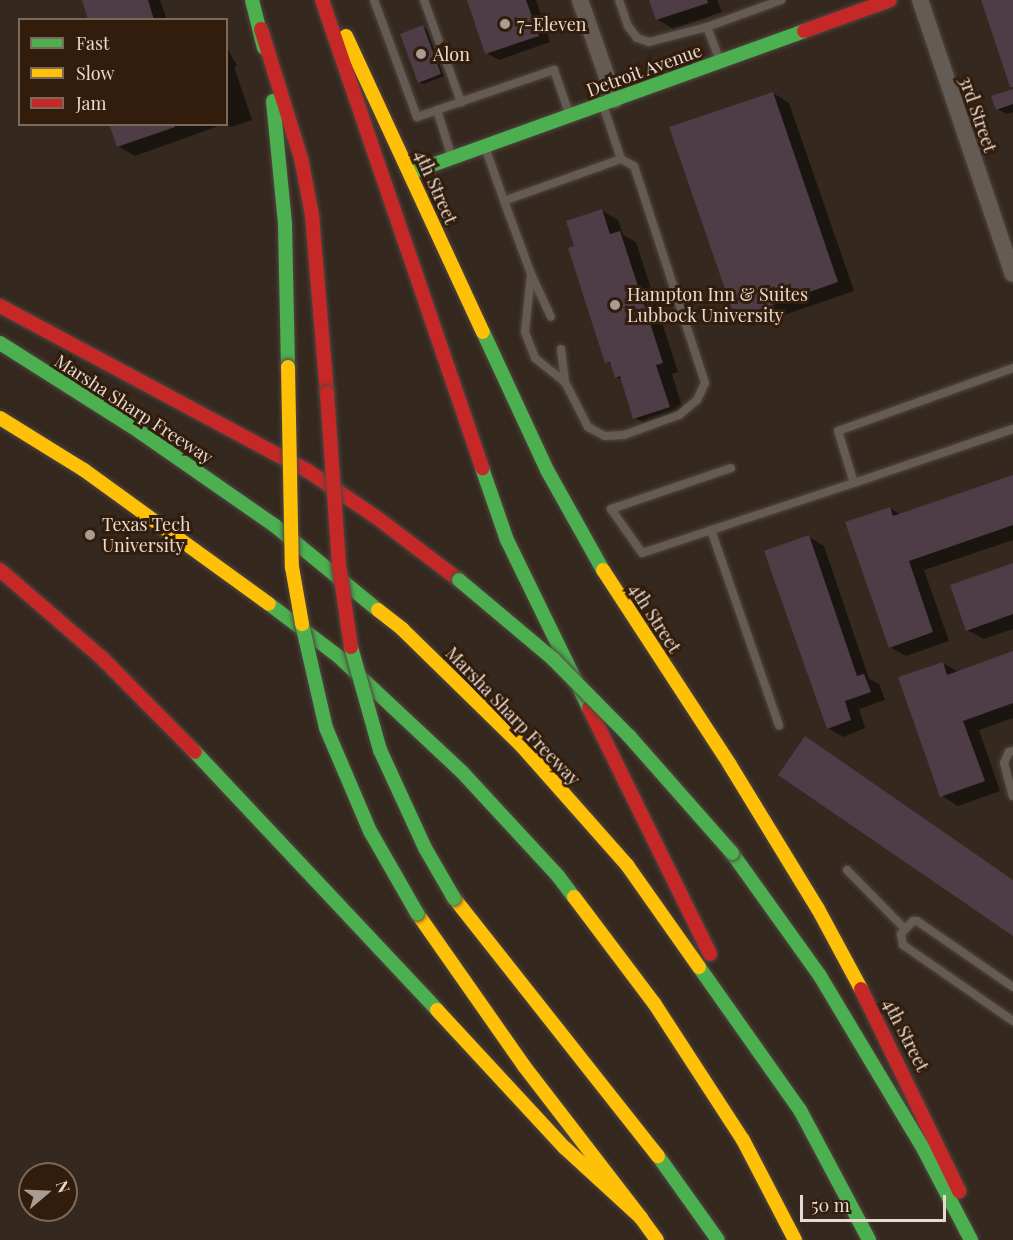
<!DOCTYPE html>
<style>
body{margin:0}
#map{position:relative;width:1013px;height:1240px;overflow:hidden;background:#34281f;font-family:"Playfair Display",serif}
div>[style]{position:absolute}
[style*='--x']{left:calc(var(--x)*1px);top:calc(var(--y)*1px);width:calc(var(--w)*1px);rotate:calc(var(--a)*1deg)}
.shadow>*{inset:0;background:#0007}
.building>*{inset:0;background:#4e3d46}
.roads{filter:drop-shadow(0 0 2px #50453e) drop-shadow(0 0 2px #50453e)}
.lane>*{height:8px;margin:-4px;padding:0 4px;transform-origin:4px;border-radius:4px;background:#645b54}
.street>*{height:16px;margin:-8px;padding:0 8px;transform-origin:8px;border-radius:8px;background:#645b54}
.fast>*{height:14px;margin:-7px;padding:0 7px;transform-origin:7px;border-radius:7px;background:#4caf50}
.slow>*{height:14px;margin:-7px;padding:0 7px;transform-origin:7px;border-radius:7px;background:#ffc107}
.jam>*{height:14px;margin:-7px;padding:0 7px;transform-origin:7px;border-radius:7px;background:#c62828}
.bridges{filter:drop-shadow(0 0 2px #50453e) drop-shadow(0 0 2px #50453e)}
.fast-bridge>*{height:14px;margin:-7px;padding:0 7px;transform-origin:7px;border-radius:7px;background:#4caf50}
.slow-bridge>*{height:14px;margin:-7px;padding:0 7px;transform-origin:7px;border-radius:7px;background:#ffc107}
.jam-bridge>*{height:14px;margin:-7px;padding:0 7px;transform-origin:7px;border-radius:7px;background:#c62828}
.dots>*{width:16px;height:16px;translate:-50% -50%;box-sizing:border-box;border:3px solid #321d0d;border-radius:50%}
span{translate:-50% -50%;white-space:nowrap;text-align:center;line-height:1.15;-webkit-text-stroke:6px #321d0d;paint-order:stroke}
.poi-label{font-size:18px;color:#e8dad0}
.left{translate:0 -50%;text-align:left}
.street-label{font-size:18px;color:#e8dad0}
.legend{position:absolute;left:18px;top:18px;width:210px;height:108px;box-sizing:border-box;background:#321d0d;border:2px solid #7b695b;margin:0;padding:8px 10px;list-style:none;font-size:18px;color:#e8dad0}
.legend li{display:flex;align-items:center;gap:12px;height:30px}
.legend b{width:30px;border:2px solid #7b695b}
.north{position:absolute;left:18px;top:1162px;width:60px;height:60px;box-sizing:border-box;background:#321d0d;border:2px solid #7b695b;border-radius:50%;rotate:71deg;font-size:16px;font-weight:700;line-height:24px;text-align:center;color:#e8dad0}
.north::after{content:'';display:block;margin:auto;width:21px;height:27px;background:#a99c92;clip-path:polygon(50% 0,100% 100%,50% 72%,0 100%)}
.scale{position:absolute;left:800px;top:1195px;width:146px;height:27px;box-sizing:border-box;border:3px solid #e8dad0;border-top:0;padding-left:8px;font-size:18px;line-height:21px;white-space:nowrap;color:#e8dad0;-webkit-text-stroke:4px #321d0d;paint-order:stroke}
</style>
<div id="map">
<div class="shadow">
<div style="clip-path:polygon(83px 0,160px 0,167px 20px,90px 20px)"></div>
<div style="clip-path:polygon(468px 0,536px 0,550px 42px,499px 60px,487px 53px)"></div>
<div style="clip-path:polygon(650px 0,717px 0,722px 12px,673px 29px,657px 19px)"></div>
<div style="clip-path:polygon(423px 27px,427px 29px,444px 76px,423px 84px,419px 82px)"></div>
<div style="clip-path:polygon(226px 46px,237px 66px,234px 67px,252px 120px,231px 127px,225px 124px)"></div>
<div style="clip-path:polygon(1013px 90px,1013px 112px,1007px 114px,997px 109px)"></div>
<div style="clip-path:polygon(773px 93px,789px 103px,854px 291px,752px 326px,736px 317px)"></div>
<div style="clip-path:polygon(111px 124px,224px 124px,135px 156px,118px 146px)"></div>
<div style="clip-path:polygon(602px 211px,618px 220px,623px 235px,636px 242px,678px 372px,672px 374px,685px 416px,651px 427px,635px 418px,623px 380px,616px 377px,613px 366px,607px 362px,576px 247px)"></div>
<div style="clip-path:polygon(1013px 477px,1013px 540px,924px 570px,949px 641px,906px 656px,890px 647px,890px 508px,901px 515px)"></div>
<div style="clip-path:polygon(809px 537px,824px 546px,869px 679px,879px 684px,885px 700px,859px 709px,865px 728px,843px 737px,828px 728px)"></div>
<div style="clip-path:polygon(1013px 565px,1013px 629px,984px 639px,967px 630px)"></div>
<div style="clip-path:polygon(1013px 653px,1013px 718px,979px 730px,1000px 791px,958px 806px,942px 796px,943px 663px,958px 672px)"></div>
<div style="clip-path:polygon(806px 738px,1013px 882px,1013px 935px)"></div>
</div>
<div class="building">
<div style="clip-path:polygon(82px 0,148px 0,154px 20px,88px 20px)"></div>
<div style="clip-path:polygon(467px 0,526px 0,539px 36px,485px 54px)"></div>
<div style="clip-path:polygon(649px 0,707px 0,708px 3px,656px 20px)"></div>
<div style="clip-path:polygon(981px 0,1013px 0,1013px 87px,1010px 87px)"></div>
<div style="clip-path:polygon(423px 25px,441px 74px,418px 83px,400px 34px)"></div>
<div style="clip-path:polygon(1013px 89px,1013px 104px,996px 110px,991px 96px)"></div>
<div style="clip-path:polygon(773px 92px,838px 282px,735px 318px,669px 127px)"></div>
<div style="clip-path:polygon(109px 124px,175px 124px,175px 127px,117px 147px)"></div>
<div style="clip-path:polygon(602px 209px,610px 234px,620px 231px,663px 363px,656px 365px,670px 407px,633px 419px,620px 376px,615px 378px,610px 362px,605px 363px,568px 248px,574px 246px,566px 221px)"></div>
<div style="clip-path:polygon(1013px 475px,1013px 525px,909px 561px,933px 632px,889px 648px,845px 522px,890px 507px,893px 516px)"></div>
<div style="clip-path:polygon(809px 535px,857px 676px,864px 674px,871px 692px,845px 701px,851px 720px,827px 729px,764px 551px)"></div>
<div style="clip-path:polygon(1013px 563px,1013px 614px,966px 631px,950px 585px)"></div>
<div style="clip-path:polygon(1013px 651px,1013px 703px,963px 721px,985px 781px,940px 797px,898px 677px,943px 662px,947px 675px)"></div>
<div style="clip-path:polygon(805px 736px,1013px 880px,1013px 936px,778px 775px)"></div>
</div>
<div class="roads">
<div class="lane">
<div style="--x:374;--y:0;--w:125;--a:69.8"></div>
<div style="--x:417;--y:117;--w:21;--a:-19"></div>
<div style="--x:437;--y:110;--w:50;--a:72.6"></div>
<div style="--x:424;--y:0;--w:109;--a:70.1"></div>
<div style="--x:619;--y:0;--w:28;--a:71"></div>
<div style="--x:628;--y:26;--w:15;--a:53"></div>
<div style="--x:637;--y:38;--w:13;--a:18"></div>
<div style="--x:649;--y:42;--w:60;--a:-14.5"></div>
<div style="--x:707;--y:27;--w:79;--a:-20"></div>
<div style="--x:707;--y:27;--w:36;--a:69"></div>
<div style="--x:603;--y:105;--w:57;--a:71.6"></div>
<div style="--x:437;--y:110;--w:124;--a:-18.9"></div>
<div style="--x:554;--y:70;--w:49;--a:70.8"></div>
<div style="--x:485;--y:147;--w:57;--a:70.6"></div>
<div style="--x:504;--y:201;--w:78;--a:69.7"></div>
<div style="--x:531;--y:274;--w:58;--a:95.9"></div>
<div style="--x:525;--y:332;--w:28;--a:69"></div>
<div style="--x:535;--y:358;--w:38;--a:39"></div>
<div style="--x:565;--y:382;--w:51;--a:62.9"></div>
<div style="--x:588;--y:427;--w:19;--a:28"></div>
<div style="--x:605;--y:436;--w:19;--a:-3"></div>
<div style="--x:624;--y:435;--w:59;--a:-20"></div>
<div style="--x:679;--y:415;--w:23;--a:-40"></div>
<div style="--x:697;--y:400;--w:19;--a:-65"></div>
<div style="--x:705;--y:383;--w:228;--a:-108.1"></div>
<div style="--x:634;--y:166;--w:15;--a:-152"></div>
<div style="--x:621;--y:159;--w:124;--a:160.3"></div>
<div style="--x:531;--y:274;--w:47;--a:65.1"></div>
<div style="--x:561;--y:349;--w:33;--a:83"></div>
<div style="--x:731;--y:468;--w:127;--a:161.1"></div>
<div style="--x:611;--y:509;--w:54;--a:54.8"></div>
<div style="--x:642;--y:553;--w:223;--a:-18.3"></div>
<div style="--x:854;--y:483;--w:54;--a:-107.1"></div>
<div style="--x:838;--y:431;--w:186;--a:-19.8"></div>
<div style="--x:854;--y:483;--w:168;--a:-18.8"></div>
<div style="--x:711;--y:530;--w:207;--a:70.8"></div>
<div style="--x:1013;--y:751;--w:4;--a:166"></div>
<div style="--x:1009;--y:752;--w:12;--a:114"></div>
<div style="--x:1004;--y:763;--w:34;--a:75"></div>
<div style="--x:847;--y:870;--w:83;--a:45.5"></div>
<div style="--x:1013;--y:987;--w:116;--a:-145.5"></div>
<div style="--x:917;--y:921;--w:4;--a:180"></div>
<div style="--x:913;--y:921;--w:18;--a:133"></div>
<div style="--x:901;--y:934;--w:11;--a:80"></div>
<div style="--x:903;--y:945;--w:134;--a:34.6"></div>
</div>
<div class="street">
<div style="--x:580;--y:0;--w:106;--a:70.7"></div>
<div style="--x:920;--y:0;--w:289;--a:71.3"></div>
</div>
<div class="fast">
<div style="--x:252;--y:0;--w:49;--a:76"></div>
<div style="--x:273;--y:101;--w:124;--a:84.4"></div>
<div style="--x:285;--y:224;--w:143;--a:88.8"></div>
<div style="--x:410;--y:173;--w:419;--a:-19.8"></div>
<div style="--x:483;--y:332;--w:152;--a:65.1"></div>
<div style="--x:547;--y:470;--w:115;--a:60.8"></div>
<div style="--x:0;--y:343;--w:166;--a:32.4"></div>
<div style="--x:140;--y:432;--w:163;--a:34.8"></div>
<div style="--x:274;--y:525;--w:134;--a:39.3"></div>
<div style="--x:482;--y:468;--w:76;--a:70.9"></div>
<div style="--x:507;--y:540;--w:187;--a:64"></div>
<div style="--x:269;--y:604;--w:86;--a:37"></div>
<div style="--x:338;--y:656;--w:170;--a:43.1"></div>
<div style="--x:462;--y:772;--w:142;--a:47.3"></div>
<div style="--x:558;--y:876;--w:26;--a:53"></div>
<div style="--x:195;--y:752;--w:354;--a:46.8"></div>
<div style="--x:732;--y:853;--w:151;--a:54.4"></div>
<div style="--x:820;--y:976;--w:203;--a:59.1"></div>
<div style="--x:924;--y:1150;--w:102;--a:62.4"></div>
<div style="--x:699;--y:967;--w:175;--a:54.8"></div>
<div style="--x:800;--y:1110;--w:147;--a:62"></div>
<div style="--x:658;--y:1156;--w:103;--a:54.5"></div>
</div>
<div class="slow">
<div style="--x:346;--y:36;--w:326;--a:65.2"></div>
<div style="--x:0;--y:418;--w:99;--a:31.8"></div>
<div style="--x:84;--y:470;--w:228;--a:35.9"></div>
<div style="--x:603;--y:570;--w:233;--a:56.9"></div>
<div style="--x:730;--y:765;--w:169;--a:58.6"></div>
<div style="--x:818;--y:909;--w:91;--a:61.7"></div>
<div style="--x:378;--y:610;--w:31;--a:38"></div>
<div style="--x:402;--y:629;--w:165;--a:44.3"></div>
<div style="--x:520;--y:744;--w:162;--a:48.5"></div>
<div style="--x:627;--y:865;--w:125;--a:54.8"></div>
<div style="--x:574;--y:897;--w:133;--a:53"></div>
<div style="--x:654;--y:1003;--w:163;--a:57"></div>
<div style="--x:743;--y:1140;--w:113;--a:62.5"></div>
<div style="--x:454;--y:898;--w:329;--a:51.7"></div>
<div style="--x:417;--y:913;--w:187;--a:55"></div>
<div style="--x:524;--y:1066;--w:192;--a:52.4"></div>
<div style="--x:437;--y:1010;--w:188;--a:47.2"></div>
<div style="--x:565;--y:1148;--w:103;--a:42.6"></div>
<div style="--x:641;--y:1218;--w:27;--a:54"></div>
</div>
<div class="jam">
<div style="--x:322;--y:0;--w:495;--a:71.1"></div>
<div style="--x:261;--y:29;--w:135;--a:72.8"></div>
<div style="--x:301;--y:158;--w:58;--a:79.1"></div>
<div style="--x:312;--y:215;--w:179;--a:85.2"></div>
<div style="--x:804;--y:31;--w:91;--a:-19.8"></div>
<div style="--x:0;--y:306;--w:349;--a:28.2"></div>
<div style="--x:308;--y:471;--w:82;--a:34.1"></div>
<div style="--x:376;--y:517;--w:104;--a:37.2"></div>
<div style="--x:0;--y:570;--w:135;--a:40.8"></div>
<div style="--x:102;--y:658;--w:132;--a:45.3"></div>
<div style="--x:589;--y:708;--w:274;--a:63.8"></div>
<div style="--x:861;--y:989;--w:225;--a:64.1"></div>
</div>
</div>
<div class="bridges">
<div class="fast-bridge">
<div style="--x:459;--y:580;--w:123;--a:40"></div>
<div style="--x:553;--y:659;--w:108;--a:45.4"></div>
<div style="--x:629;--y:736;--w:156;--a:48.6"></div>
<div style="--x:302;--y:624;--w:107;--a:77"></div>
<div style="--x:326;--y:728;--w:112;--a:66.9"></div>
<div style="--x:370;--y:831;--w:95;--a:60.2"></div>
<div style="--x:351;--y:647;--w:107;--a:74.3"></div>
<div style="--x:380;--y:750;--w:108;--a:65.3"></div>
<div style="--x:425;--y:848;--w:58;--a:59.9"></div>
</div>
<div class="slow-bridge">
<div style="--x:288;--y:367;--w:200;--a:88.9"></div>
<div style="--x:292;--y:567;--w:58;--a:80"></div>
</div>
<div class="jam-bridge">
<div style="--x:327;--y:393;--w:172;--a:86"></div>
<div style="--x:339;--y:565;--w:83;--a:81.7"></div>
</div>
</div>
<div class="dots">
<div style="left:505px;top:24px;background:#a99c92"></div>
<div style="left:421px;top:54px;background:#a99c92"></div>
<div style="left:615px;top:305px;background:#a99c92"></div>
<div style="left:90px;top:535px;background:#a99c92"></div>
</div>
<div class="poi-label">
<span class="left" style="left:517px;top:24px">7-Eleven</span>
<span class="left" style="left:433px;top:54px">Alon</span>
<span class="left" style="left:627px;top:305px">Hampton Inn &amp; Suites<br>Lubbock University</span>
<span class="left" style="left:102px;top:535px">Texas Tech<br>University</span>
</div>
<div class="street-label">
<span style="left:644px;top:70px;rotate:-20deg">Detroit Avenue</span>
<span style="left:978px;top:114px;rotate:71deg">3rd Street</span>
<span style="left:436px;top:187px;rotate:66deg">4th Street</span>
<span style="left:134px;top:409px;rotate:33deg">Marsha Sharp Freeway</span>
<span style="left:655px;top:618px;rotate:57deg">4th Street</span>
<span style="left:513px;top:716px;rotate:46deg">Marsha Sharp Freeway</span>
<span style="left:906px;top:1035px;rotate:63deg">4th Street</span>
</div>
<ul class="legend">
<li><b style="height:8px;background:#4caf50"></b>Fast</li>
<li><b style="height:8px;background:#ffc107"></b>Slow</li>
<li><b style="height:8px;background:#c62828"></b>Jam</li>
</ul>
<div class="north">N</div>
<div class="scale">50 m</div>
</div>
